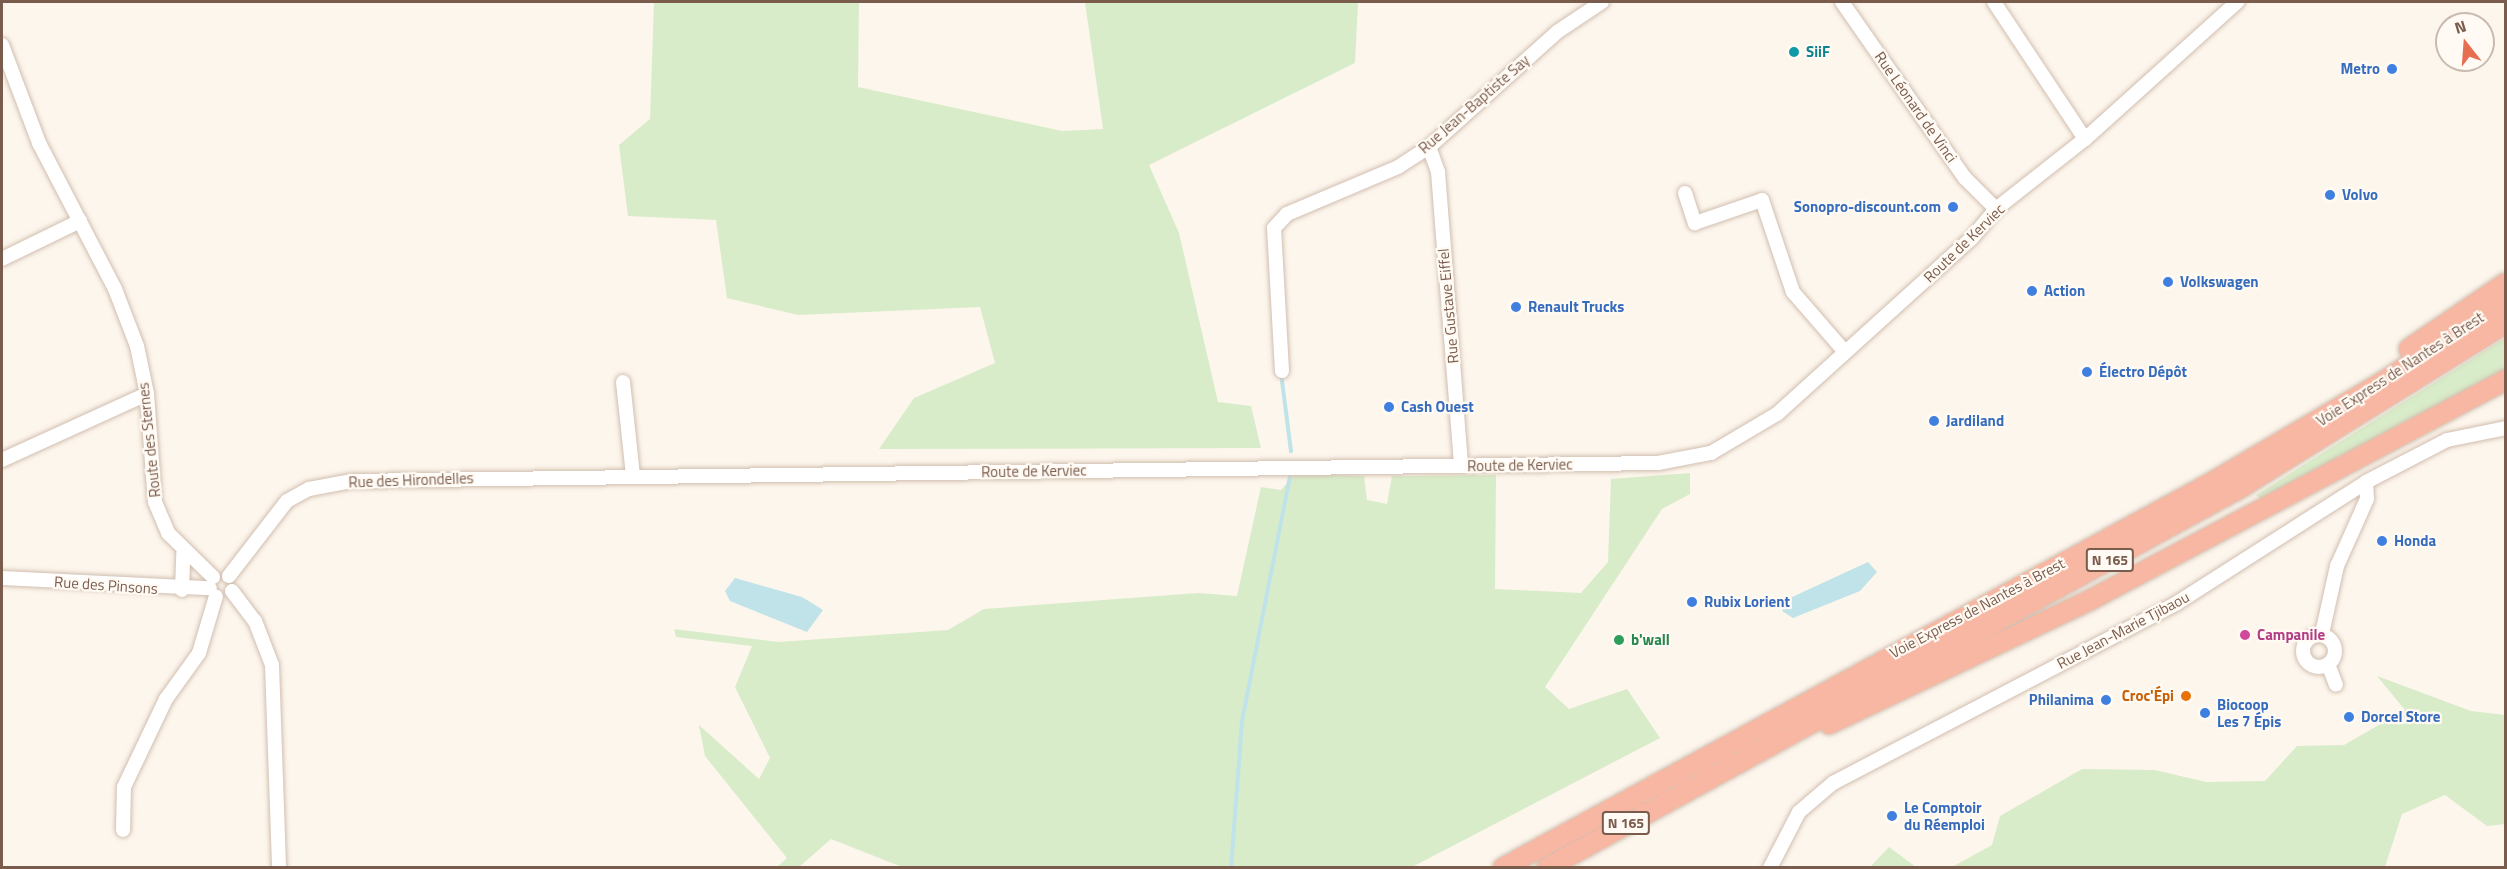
<!DOCTYPE html>
<meta charset="utf-8">
<style>
body{margin:0}
#map{position:relative;width:2507px;height:869px;overflow:hidden;background:#fdf6ec;font-family:"Titillium Web",sans-serif}
div>[style]{position:absolute}
[style*='--x']{left:calc(var(--x)*1px);top:calc(var(--y)*1px);width:calc(var(--w)*1px);rotate:calc(var(--a)*1deg)}
.green>*{inset:0;background:#d8ecc9}
.water>*{inset:0;background:#bfe3e8}
.stream>*{height:4px;margin:-2px;padding:0 2px;transform-origin:2px;border-radius:2px;background:#bfe3e8}
.roads{filter:drop-shadow(0 0 2px #d1beb0) drop-shadow(0 0 2px #d1beb0)}
.minor>*{height:14px;margin:-7px;padding:0 7px;transform-origin:7px;border-radius:7px;background:#fff}
.minor>.ring{margin:-7px;padding:0;box-sizing:content-box;background:none;border:14px solid #fff;border-radius:50%}
.highway>*{height:20px;margin:-10px;padding:0 10px;transform-origin:10px;border-radius:10px;background:#f7b7a3}
.dots>*{width:16px;height:16px;translate:-50% -50%;box-sizing:border-box;border:3px solid #fffaf3;border-radius:50%}
span{translate:-50% -50%;white-space:nowrap;text-align:center;line-height:1.15;-webkit-text-stroke:4.5px #fffaf3;paint-order:stroke}
.shield-label span{padding:2px 4px;background:#fffaf3;border:2px solid;border-radius:4px;-webkit-text-stroke-width:0}
.shield-label{font-size:14px;color:#7a5c4d;font-weight:700}
.culture-label{font-size:15px;color:#0d838f;font-weight:700}
.left{translate:0 -50%;text-align:left}
.shop-label{font-size:15px;color:#366cbe;font-weight:700}
.right{translate:-100% -50%;text-align:right}
.street-label{font-size:15px;color:#7a5c4d}
.hotel-label{font-size:15px;color:#b23c85;font-weight:700}
.leisure-label{font-size:15px;color:#27864d;font-weight:700}
.food-label{font-size:15px;color:#c56008;font-weight:700}
.frame{position:absolute;inset:0;border:3px solid #7a5c4d;pointer-events:none}
.north{position:absolute;left:2435px;top:12px;width:60px;height:60px;box-sizing:border-box;background:#fffaf3;border:2px solid #cabbb1;border-radius:50%;rotate:343deg;font-size:16px;font-weight:700;line-height:24px;text-align:center;color:#7a5c4d}
.north::after{content:'';display:block;margin:auto;width:21px;height:27px;background:#e76f51;clip-path:polygon(50% 0,100% 100%,50% 72%,0 100%)}
</style>
<div id="map">
<div class="green">
<div style="clip-path:polygon(654px 2px,859px 2px,858px 87px,1062px 131px,1103px 129px,1085px 2px,1358px 2px,1355px 63px,1149px 165px,1179px 233px,1218px 402px,1251px 406px,1261px 448px,879px 449px,914px 398px,995px 363px,980px 307px,798px 315px,727px 298px,716px 220px,628px 216px,619px 145px,650px 119px)"></div>
<div style="clip-path:polygon(2505px 338px,2505px 371px,2262px 500px,2256px 495px)"></div>
<div style="clip-path:polygon(1690px 473px,1690px 494px,1662px 509px,1545px 687px,1569px 709px,1627px 689px,1660px 738px,1412px 867px,902px 867px,831px 839px,799px 867px,777px 867px,787px 858px,705px 756px,699px 725px,759px 779px,770px 758px,735px 687px,752px 646px,676px 637px,674px 629px,779px 642px,948px 630px,984px 609px,1198px 593px,1237px 596px,1261px 487px,1281px 490px,1295px 474px,1364px 476px,1367px 500px,1387px 504px,1392px 476px,1496px 475px,1495px 589px,1581px 593px,1608px 562px,1611px 479px)"></div>
<div style="clip-path:polygon(2377px 676px,2471px 711px,2505px 715px,2505px 824px,2487px 826px,2445px 795px,2402px 814px,2385px 867px,1952px 867px,1992px 845px,2000px 816px,2082px 769px,2155px 770px,2206px 782px,2265px 781px,2297px 746px,2344px 745px,2405px 710px)"></div>
<div style="clip-path:polygon(1889px 847px,1916px 867px,1870px 867px)"></div>
</div>
<div class="water">
<div style="clip-path:polygon(1868px 562px,1877px 572px,1860px 591px,1793px 618px,1782px 611px,1790px 598px)"></div>
<div style="clip-path:polygon(735px 578px,802px 597px,823px 610px,807px 632px,730px 601px,725px 591px)"></div>
</div>
<div class="stream">
<div style="--x:1281;--y:373;--w:79;--a:82.7"></div>
<div style="--x:1231;--y:868;--w:147;--a:-85.7"></div>
<div style="--x:1242;--y:721;--w:249;--a:-78.9"></div>
</div>
<div class="roads">
<div class="minor">
<div style="--x:1842;--y:2;--w:215;--a:55.1"></div>
<div style="--x:1965;--y:178;--w:44;--a:45"></div>
<div style="--x:1994;--y:2;--w:164;--a:56.4"></div>
<div style="--x:2;--y:45;--w:105;--a:69.3"></div>
<div style="--x:39;--y:143;--w:165;--a:62.5"></div>
<div style="--x:115;--y:289;--w:61;--a:68.9"></div>
<div style="--x:137;--y:346;--w:49;--a:78.2"></div>
<div style="--x:147;--y:394;--w:108;--a:85.8"></div>
<div style="--x:155;--y:502;--w:34;--a:67"></div>
<div style="--x:168;--y:533;--w:63;--a:44.4"></div>
<div style="--x:1429;--y:147;--w:27;--a:70"></div>
<div style="--x:1438;--y:172;--w:295;--a:85.5"></div>
<div style="--x:1685;--y:193;--w:32;--a:72"></div>
<div style="--x:1695;--y:223;--w:71;--a:-18.9"></div>
<div style="--x:1762;--y:200;--w:97;--a:71.4"></div>
<div style="--x:1793;--y:292;--w:79;--a:49.1"></div>
<div style="--x:2;--y:259;--w:87;--a:-26"></div>
<div style="--x:1282;--y:371;--w:143;--a:-93.2"></div>
<div style="--x:1274;--y:228;--w:19;--a:-47"></div>
<div style="--x:1287;--y:214;--w:121;--a:-22.9"></div>
<div style="--x:1398;--y:167;--w:37;--a:-33"></div>
<div style="--x:1429;--y:147;--w:172;--a:-41.9"></div>
<div style="--x:1557;--y:32;--w:54;--a:-33.7"></div>
<div style="--x:623;--y:382;--w:95;--a:83.9"></div>
<div style="--x:2;--y:460;--w:159;--a:-24.5"></div>
<div style="--x:229;--y:576;--w:95;--a:-52.3"></div>
<div style="--x:287;--y:501;--w:25;--a:-29"></div>
<div style="--x:309;--y:489;--w:44;--a:-10.5"></div>
<div style="--x:352;--y:481;--w:1306;--a:-0.79"></div>
<div style="--x:1658;--y:463;--w:54;--a:-10.7"></div>
<div style="--x:1711;--y:453;--w:77;--a:-30.6"></div>
<div style="--x:1777;--y:414;--w:261;--a:-42.1"></div>
<div style="--x:1971;--y:239;--w:39;--a:-50"></div>
<div style="--x:1996;--y:209;--w:113;--a:-38.2"></div>
<div style="--x:2085;--y:139;--w:205;--a:-42"></div>
<div style="--x:2;--y:578;--w:208;--a:2.8"></div>
<div style="--x:182;--y:590;--w:37;--a:-88"></div>
<div style="--x:232;--y:591;--w:38;--a:53"></div>
<div style="--x:255;--y:621;--w:47;--a:68.9"></div>
<div style="--x:272;--y:665;--w:203;--a:88"></div>
<div style="--x:2322;--y:634;--w:70;--a:-77.6"></div>
<div style="--x:2337;--y:566;--w:73;--a:-65.9"></div>
<div style="--x:2367;--y:499;--w:17;--a:-93"></div>
<div class="ring" style="left:2303px;top:635px;width:18px;height:18px"></div>
<div style="--x:2328;--y:664;--w:22;--a:69"></div>
<div style="--x:123;--y:830;--w:43;--a:-88.7"></div>
<div style="--x:124;--y:787;--w:98;--a:-64.5"></div>
<div style="--x:166;--y:699;--w:57;--a:-54.3"></div>
<div style="--x:199;--y:653;--w:59;--a:-73.4"></div>
<div style="--x:1770;--y:868;--w:63;--a:-62.6"></div>
<div style="--x:1799;--y:812;--w:45;--a:-40.5"></div>
<div style="--x:1833;--y:783;--w:388;--a:-27.6"></div>
<div style="--x:2177;--y:603;--w:224;--a:-32.6"></div>
<div style="--x:2366;--y:482;--w:91;--a:-27.4"></div>
<div style="--x:2447;--y:440;--w:60;--a:-11.5"></div>
</div>
<div class="highway">
<div style="--x:2409;--y:349;--w:117;--a:-34.2"></div>
<div style="--x:1829;--y:724;--w:291;--a:-25.4"></div>
<div style="--x:2092;--y:599;--w:468;--a:-27.9"></div>
<div style="--x:1503;--y:868;--w:806;--a:-28.54"></div>
<div style="--x:2211;--y:483;--w:199;--a:-30.4"></div>
<div style="--x:2383;--y:382;--w:148;--a:-33.7"></div>
<div style="--x:1547;--y:868;--w:790;--a:-28.74"></div>
<div style="--x:2240;--y:488;--w:313;--a:-31.8"></div>
</div>
</div>
<div class="dots">
<div style="left:1794px;top:52px;background:#0f9aa8"></div>
<div style="left:2392px;top:69px;background:#3f7fe0"></div>
<div style="left:2330px;top:195px;background:#3f7fe0"></div>
<div style="left:1953px;top:207px;background:#3f7fe0"></div>
<div style="left:2168px;top:282px;background:#3f7fe0"></div>
<div style="left:2032px;top:291px;background:#3f7fe0"></div>
<div style="left:1516px;top:307px;background:#3f7fe0"></div>
<div style="left:2087px;top:372px;background:#3f7fe0"></div>
<div style="left:1389px;top:407px;background:#3f7fe0"></div>
<div style="left:1934px;top:421px;background:#3f7fe0"></div>
<div style="left:2382px;top:541px;background:#3f7fe0"></div>
<div style="left:1692px;top:602px;background:#3f7fe0"></div>
<div style="left:2245px;top:635px;background:#d1479c"></div>
<div style="left:1619px;top:640px;background:#2e9e5b"></div>
<div style="left:2186px;top:696px;background:#e8710a"></div>
<div style="left:2106px;top:700px;background:#3f7fe0"></div>
<div style="left:2205px;top:713px;background:#3f7fe0"></div>
<div style="left:2349px;top:717px;background:#3f7fe0"></div>
<div style="left:1892px;top:816px;background:#3f7fe0"></div>
</div>
<div class="shield-label">
<span style="left:2110px;top:560px">N 165</span>
<span style="left:1626px;top:823px">N 165</span>
</div>
<div class="culture-label">
<span class="left" style="left:1806px;top:52px">SiiF</span>
</div>
<div class="shop-label">
<span class="right" style="left:2380px;top:69px">Metro</span>
<span class="left" style="left:2342px;top:195px">Volvo</span>
<span class="right" style="left:1941px;top:207px">Sonopro-discount.com</span>
<span class="left" style="left:2180px;top:282px">Volkswagen</span>
<span class="left" style="left:2044px;top:291px">Action</span>
<span class="left" style="left:1528px;top:307px">Renault Trucks</span>
<span class="left" style="left:2099px;top:372px">Électro Dépôt</span>
<span class="left" style="left:1401px;top:407px">Cash Ouest</span>
<span class="left" style="left:1946px;top:421px">Jardiland</span>
<span class="left" style="left:2394px;top:541px">Honda</span>
<span class="left" style="left:1704px;top:602px">Rubix Lorient</span>
<span class="right" style="left:2094px;top:700px">Philanima</span>
<span class="left" style="left:2217px;top:713px">Biocoop<br>Les 7 Épis</span>
<span class="left" style="left:2361px;top:717px">Dorcel Store</span>
<span class="left" style="left:1904px;top:816px">Le Comptoir<br>du Réemploi</span>
</div>
<div class="street-label">
<span style="left:1474px;top:104px;rotate:-41deg">Rue Jean-Baptiste Say</span>
<span style="left:1916px;top:107px;rotate:55deg">Rue Léonard de Vinci</span>
<span style="left:1964px;top:243px;rotate:-44deg">Route de Kerviec</span>
<span style="left:1448px;top:306px;rotate:-95deg">Rue Gustave Eiffel</span>
<span style="left:2400px;top:369px;rotate:-33deg">Voie Express de Nantes à Brest</span>
<span style="left:149px;top:440px;rotate:-96deg">Route des Sternes</span>
<span style="left:1520px;top:465px;rotate:-1deg">Route de Kerviec</span>
<span style="left:1034px;top:471px;rotate:-1deg">Route de Kerviec</span>
<span style="left:411px;top:480px;rotate:-2deg">Rue des Hirondelles</span>
<span style="left:106px;top:585px;rotate:4deg">Rue des Pinsons</span>
<span style="left:1977px;top:608px;rotate:-28deg">Voie Express de Nantes à Brest</span>
<span style="left:2123px;top:630px;rotate:-28deg">Rue Jean-Marie Tjibaou</span>
</div>
<div class="hotel-label">
<span class="left" style="left:2257px;top:635px">Campanile</span>
</div>
<div class="leisure-label">
<span class="left" style="left:1631px;top:640px">b'wall</span>
</div>
<div class="food-label">
<span class="right" style="left:2174px;top:696px">Croc'Épi</span>
</div>
<div class="frame"></div>
<div class="north">N</div>
</div>
